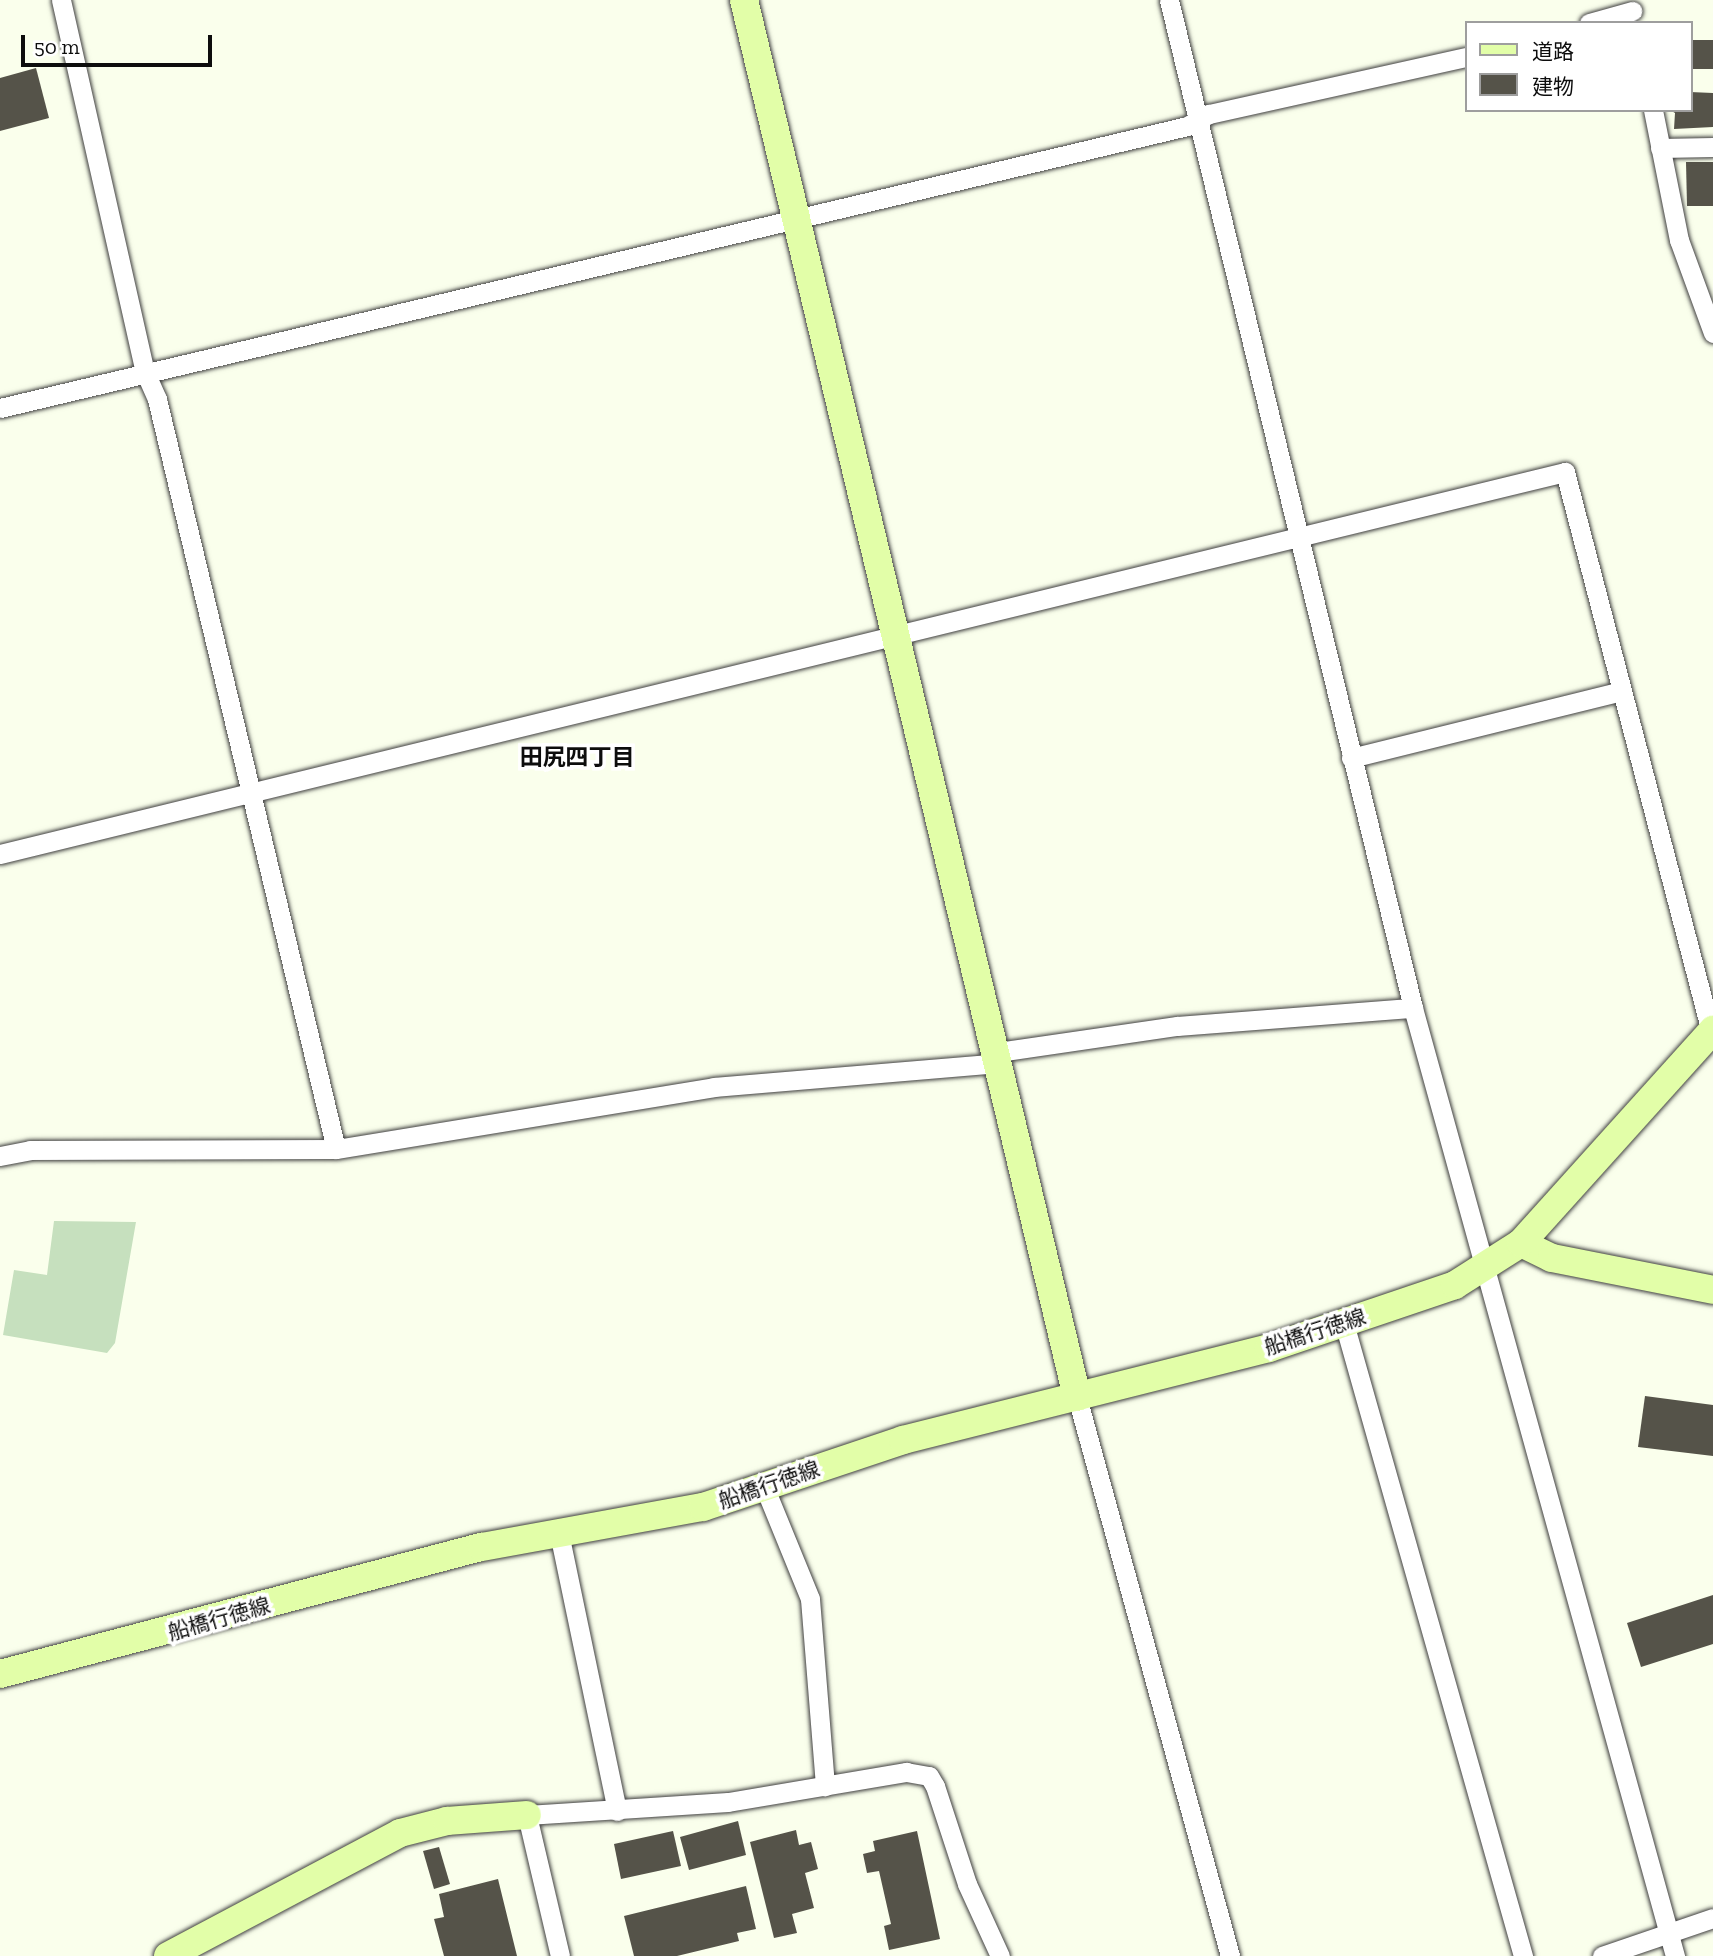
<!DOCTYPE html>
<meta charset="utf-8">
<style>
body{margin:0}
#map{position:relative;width:1713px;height:1956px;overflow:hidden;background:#faffec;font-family:"Zilla Slab","Noto Sans JP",serif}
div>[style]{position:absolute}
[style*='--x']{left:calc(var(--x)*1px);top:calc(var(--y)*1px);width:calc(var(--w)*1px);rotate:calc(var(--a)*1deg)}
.cemetery>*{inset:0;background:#c6e0be}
.building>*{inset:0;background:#555349}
.roads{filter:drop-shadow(0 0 2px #404040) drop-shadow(0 0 2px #404040)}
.street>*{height:19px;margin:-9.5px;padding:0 9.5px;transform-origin:9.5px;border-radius:9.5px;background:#fff}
.secondary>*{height:28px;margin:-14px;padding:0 14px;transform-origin:14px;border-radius:14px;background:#e2fea8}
span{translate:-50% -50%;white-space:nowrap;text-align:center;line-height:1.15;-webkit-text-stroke:7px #fff;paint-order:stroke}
.street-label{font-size:21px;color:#0d0d0d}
.neighbourhood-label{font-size:23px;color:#0d0d0d;font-weight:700}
.legend{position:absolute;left:1465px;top:21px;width:228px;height:91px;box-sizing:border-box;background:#fff;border:2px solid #9e9e9e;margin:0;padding:9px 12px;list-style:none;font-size:21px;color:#0d0d0d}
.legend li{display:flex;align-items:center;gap:14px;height:35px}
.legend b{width:35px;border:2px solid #9e9e9e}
.scale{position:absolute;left:21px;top:35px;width:191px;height:32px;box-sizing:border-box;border:4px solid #0d0d0d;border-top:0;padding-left:9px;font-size:21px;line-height:24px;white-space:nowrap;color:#0d0d0d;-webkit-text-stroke:5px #fff;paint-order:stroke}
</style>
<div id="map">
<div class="cemetery">
<div style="clip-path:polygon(54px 1221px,136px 1222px,115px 1343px,107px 1353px,3px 1335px,14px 1270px,47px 1275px)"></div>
</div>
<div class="building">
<div style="clip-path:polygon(1690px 40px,1713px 40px,1713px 69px,1690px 69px)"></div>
<div style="clip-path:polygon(36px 68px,49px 118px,0 131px,0 78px)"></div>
<div style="clip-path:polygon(1690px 92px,1713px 93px,1713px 127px,1674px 129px,1675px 113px,1670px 110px,1690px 110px)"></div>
<div style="clip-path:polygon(1686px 162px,1713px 162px,1713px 206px,1687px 206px)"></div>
<div style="clip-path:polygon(1645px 1396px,1713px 1405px,1713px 1456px,1638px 1447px)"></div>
<div style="clip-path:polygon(1713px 1595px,1713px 1644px,1641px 1667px,1627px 1623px)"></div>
<div style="clip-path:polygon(738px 1821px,746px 1855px,689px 1870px,680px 1837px)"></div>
<div style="clip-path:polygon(796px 1830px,799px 1845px,811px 1842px,818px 1869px,805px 1873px,814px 1908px,792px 1914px,797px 1933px,774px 1938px,750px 1842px)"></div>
<div style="clip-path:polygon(673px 1831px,681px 1866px,621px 1879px,614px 1844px)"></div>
<div style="clip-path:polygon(917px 1831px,940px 1939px,889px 1950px,884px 1926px,891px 1924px,879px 1871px,867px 1873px,863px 1854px,875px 1851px,873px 1841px)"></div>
<div style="clip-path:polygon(439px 1847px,450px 1884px,434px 1889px,423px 1851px)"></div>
<div style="clip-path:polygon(498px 1879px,517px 1956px,444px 1956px,434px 1919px,444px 1917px,439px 1894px)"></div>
<div style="clip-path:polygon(746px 1886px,756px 1929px,737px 1933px,739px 1941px,677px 1956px,634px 1956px,624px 1916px)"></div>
</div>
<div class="roads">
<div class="street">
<div style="--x:61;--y:0;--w:381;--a:77.3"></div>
<div style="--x:145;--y:372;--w:30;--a:66"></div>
<div style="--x:157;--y:399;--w:771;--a:76.58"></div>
<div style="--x:1169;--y:0;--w:1037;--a:76.39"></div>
<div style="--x:1413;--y:1008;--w:984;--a:74.55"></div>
<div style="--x:1589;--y:23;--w:45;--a:-15.6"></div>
<div style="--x:1653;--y:110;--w:133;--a:78.7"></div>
<div style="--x:1679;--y:240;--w:99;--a:69.9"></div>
<div style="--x:1660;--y:148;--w:53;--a:-1.1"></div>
<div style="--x:0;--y:408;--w:1220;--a:-13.36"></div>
<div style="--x:1187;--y:126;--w:25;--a:-29"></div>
<div style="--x:1209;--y:114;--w:263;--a:-12.5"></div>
<div style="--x:1351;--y:758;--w:279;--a:-13.9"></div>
<div style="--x:0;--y:854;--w:1611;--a:-13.72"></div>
<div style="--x:1565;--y:472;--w:579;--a:75.39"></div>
<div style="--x:998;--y:1052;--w:181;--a:-8.3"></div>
<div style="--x:1177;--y:1026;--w:237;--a:-4.4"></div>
<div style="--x:0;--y:1156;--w:31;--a:-11"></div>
<div style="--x:30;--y:1150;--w:306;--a:-0.2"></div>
<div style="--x:336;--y:1149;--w:383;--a:-9.3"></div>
<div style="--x:714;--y:1087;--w:288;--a:-4.8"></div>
<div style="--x:1344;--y:1323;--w:658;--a:74.21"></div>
<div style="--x:1077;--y:1397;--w:580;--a:74.69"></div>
<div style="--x:764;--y:1486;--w:122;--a:67.8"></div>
<div style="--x:810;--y:1599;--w:188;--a:85.4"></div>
<div style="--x:559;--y:1533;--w:284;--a:78.2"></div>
<div style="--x:560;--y:1956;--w:145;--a:-103.2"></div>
<div style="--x:527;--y:1815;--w:201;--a:-3.7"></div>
<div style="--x:728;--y:1802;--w:181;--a:-9.6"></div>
<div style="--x:906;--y:1772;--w:23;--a:10"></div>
<div style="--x:929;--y:1776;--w:12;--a:59"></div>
<div style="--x:935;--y:1786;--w:103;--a:71.9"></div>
<div style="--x:967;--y:1884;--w:79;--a:65.4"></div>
<div style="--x:1602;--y:1956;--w:117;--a:-18.9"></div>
</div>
<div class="secondary">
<div style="--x:744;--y:0;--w:1436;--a:76.59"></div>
<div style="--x:1521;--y:1243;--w:34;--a:26"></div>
<div style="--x:1552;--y:1258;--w:164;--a:11.2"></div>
<div style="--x:0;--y:1674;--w:498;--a:-14.8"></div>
<div style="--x:482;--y:1547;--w:225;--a:-10.3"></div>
<div style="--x:703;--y:1507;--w:211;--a:-18.5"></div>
<div style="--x:903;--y:1440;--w:377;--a:-14.1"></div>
<div style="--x:1269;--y:1348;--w:196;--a:-18.7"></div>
<div style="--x:1455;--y:1285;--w:78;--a:-32.5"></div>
<div style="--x:1521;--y:1243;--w:287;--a:-48"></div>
<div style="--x:168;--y:1956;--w:263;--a:-27.9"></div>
<div style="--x:400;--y:1833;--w:49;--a:-14.3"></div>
<div style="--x:447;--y:1821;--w:80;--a:-4.3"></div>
</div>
</div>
<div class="street-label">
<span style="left:1315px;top:1332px;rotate:-18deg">船橋行徳線</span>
<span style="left:769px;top:1485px;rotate:-19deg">船橋行徳線</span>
<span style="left:219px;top:1619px;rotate:-16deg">船橋行徳線</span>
</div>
<div class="neighbourhood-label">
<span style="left:577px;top:757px">田尻四丁目</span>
</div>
<ul class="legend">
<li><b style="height:9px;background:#e2fea8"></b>道路</li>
<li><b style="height:19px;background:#555349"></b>建物</li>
</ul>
<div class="scale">50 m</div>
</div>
